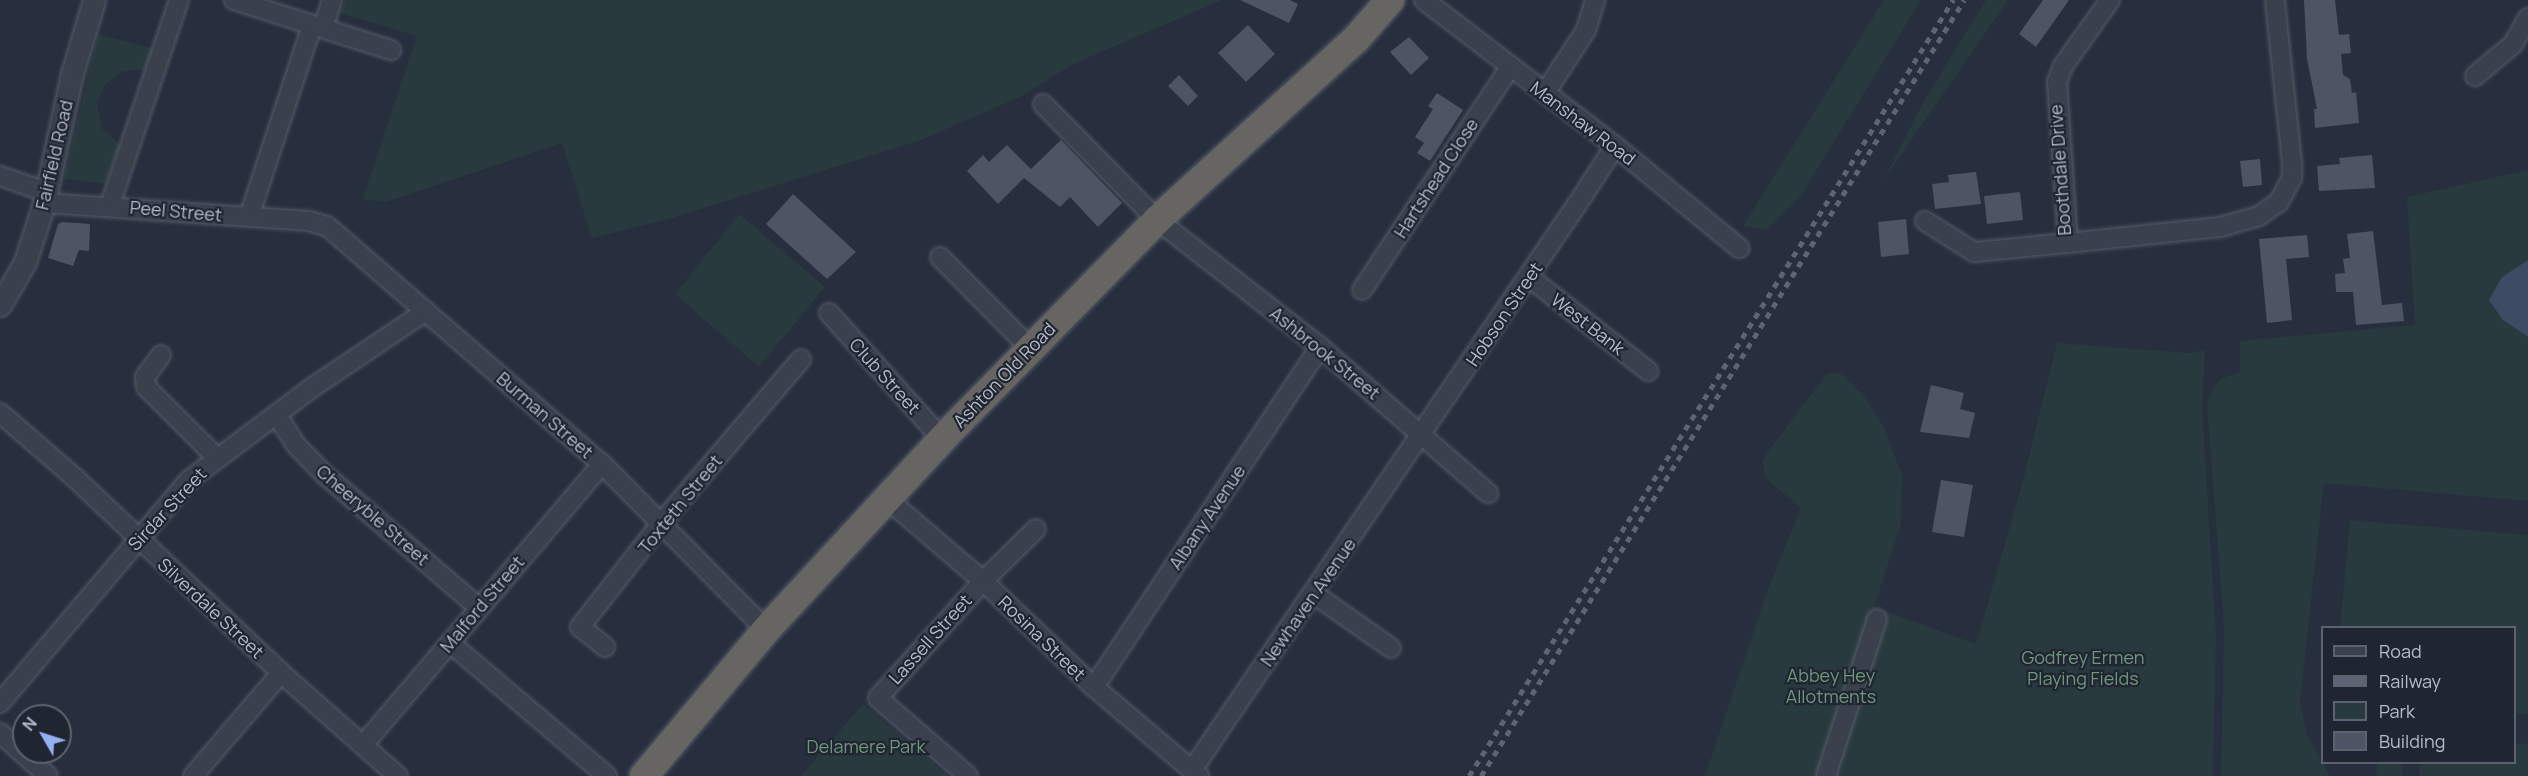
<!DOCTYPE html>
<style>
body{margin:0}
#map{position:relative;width:2528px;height:776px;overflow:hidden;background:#272e3d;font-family:Manrope,sans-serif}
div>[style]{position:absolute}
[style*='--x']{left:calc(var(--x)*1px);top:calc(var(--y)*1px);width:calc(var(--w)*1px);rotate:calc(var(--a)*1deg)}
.green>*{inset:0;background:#293a3e}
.water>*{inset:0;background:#3e4b64}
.building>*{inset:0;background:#4d5565}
.roads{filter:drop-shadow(0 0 2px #555c68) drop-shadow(0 0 2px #555c68)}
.minor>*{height:18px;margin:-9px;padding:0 9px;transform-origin:9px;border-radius:9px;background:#3a414d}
.tertiary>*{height:21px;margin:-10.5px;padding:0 10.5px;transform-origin:10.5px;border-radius:10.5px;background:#3a414d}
.trunk>*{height:28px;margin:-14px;padding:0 14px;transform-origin:14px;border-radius:14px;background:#666562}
.rail>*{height:4.5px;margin-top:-2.25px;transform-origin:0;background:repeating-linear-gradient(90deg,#5d6474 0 6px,transparent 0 12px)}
span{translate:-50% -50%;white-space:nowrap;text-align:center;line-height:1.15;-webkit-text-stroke:4.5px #1f2632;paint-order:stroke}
.street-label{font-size:18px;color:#b7bcc8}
.park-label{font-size:18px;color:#70977c}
.legend{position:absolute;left:2321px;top:626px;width:195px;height:138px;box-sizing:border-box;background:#1f2632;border:2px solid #5c626e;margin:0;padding:8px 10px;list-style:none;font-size:18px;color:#b7bcc8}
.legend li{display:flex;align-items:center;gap:12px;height:30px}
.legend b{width:30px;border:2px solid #5c626e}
.north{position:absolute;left:12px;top:704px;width:60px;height:60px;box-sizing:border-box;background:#1f2632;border:2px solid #5c626e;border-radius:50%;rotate:309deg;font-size:16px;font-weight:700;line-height:24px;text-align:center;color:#b7bcc8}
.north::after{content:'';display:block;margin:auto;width:21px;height:27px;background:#94b0f0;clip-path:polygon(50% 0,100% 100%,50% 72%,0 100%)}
</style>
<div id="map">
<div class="green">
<div style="clip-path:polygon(345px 0,1222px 0,1071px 65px,1020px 97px,921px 140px,672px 218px,592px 238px,562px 143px,386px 202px,363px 199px,417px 36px,340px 13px)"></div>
<div style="clip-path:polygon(1884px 0,1921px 0,1802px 194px,1767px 230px,1743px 226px)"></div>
<div style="clip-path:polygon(1986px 0,2008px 0,1883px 181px,1924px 101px)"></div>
<div style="clip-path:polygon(98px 34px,154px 49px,146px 69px,122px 71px,105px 84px,97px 103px,102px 129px,120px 145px,105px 184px,64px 179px)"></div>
<div style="clip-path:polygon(2528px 170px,2528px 260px,2502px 277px,2503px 320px,2528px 337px,2528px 501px,2324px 483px,2300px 701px,2307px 735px,2330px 776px,2221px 776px,2224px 627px,2207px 406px,2213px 387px,2223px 378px,2240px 372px,2240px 341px,2415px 325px,2407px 197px)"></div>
<div style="clip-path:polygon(739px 214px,825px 287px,759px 367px,675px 294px)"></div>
<div style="clip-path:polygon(2057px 343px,2189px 353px,2205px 350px,2202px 406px,2216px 636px,2213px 776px,1705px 776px,1767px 592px,1801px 508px,1766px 478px,1762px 460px,1827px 374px,1840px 373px,1865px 397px,1883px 426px,1902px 475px,1901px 524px,1874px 607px,1976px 644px,2023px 481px)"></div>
<div style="clip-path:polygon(2350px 520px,2528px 535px,2528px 714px,2515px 713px,2514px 628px,2340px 627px)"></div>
<div style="clip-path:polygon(863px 704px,948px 776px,801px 776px)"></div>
<div style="clip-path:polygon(2515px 743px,2528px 744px,2528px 776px,2419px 776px,2420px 763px,2514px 762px)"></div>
<div style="clip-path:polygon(2377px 763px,2403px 763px,2402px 776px,2376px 776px)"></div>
</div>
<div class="water">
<div style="clip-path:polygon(2528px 260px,2528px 337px,2503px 320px,2489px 300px,2502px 277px)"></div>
</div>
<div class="building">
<div style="clip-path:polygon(1240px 0,1290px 0,1298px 4px,1289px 23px)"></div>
<div style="clip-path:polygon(2043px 0,2069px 0,2036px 47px,2019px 34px)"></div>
<div style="clip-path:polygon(2304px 0,2335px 0,2339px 35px,2349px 34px,2351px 53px,2341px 54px,2343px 75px,2350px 79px,2352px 93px,2356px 92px,2359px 123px,2315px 128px,2314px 109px,2317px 109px,2307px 59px)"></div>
<div style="clip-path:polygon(1248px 25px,1275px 54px,1246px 82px,1218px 53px)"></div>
<div style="clip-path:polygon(1409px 37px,1429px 58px,1411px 75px,1390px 52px)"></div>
<div style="clip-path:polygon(1179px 75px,1198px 96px,1188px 106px,1168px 86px)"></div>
<div style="clip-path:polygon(1437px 93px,1463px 110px,1430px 161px,1417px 153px,1424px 143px,1415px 137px,1433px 109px,1428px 106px)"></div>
<div style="clip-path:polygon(1061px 140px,1122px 203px,1098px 227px,1070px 197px,1060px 207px,1024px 178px,998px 204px,967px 171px,983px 155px,989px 162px,1007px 145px,1031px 169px)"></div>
<div style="clip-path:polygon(2372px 155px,2375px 188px,2319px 191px,2317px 166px,2340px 164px,2339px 158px)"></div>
<div style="clip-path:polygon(2260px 159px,2262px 185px,2243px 187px,2240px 161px)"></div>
<div style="clip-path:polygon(1976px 172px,1981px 204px,1935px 209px,1932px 184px,1949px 182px,1948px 175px)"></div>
<div style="clip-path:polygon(2020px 192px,2023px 220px,1987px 224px,1984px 196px)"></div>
<div style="clip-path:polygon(793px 194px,856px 252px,827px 279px,766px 224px)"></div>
<div style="clip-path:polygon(1906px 219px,1909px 254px,1881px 257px,1878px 222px)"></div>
<div style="clip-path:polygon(62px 222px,90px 224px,89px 251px,79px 250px,73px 266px,48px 258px,58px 224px)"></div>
<div style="clip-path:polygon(2373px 231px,2382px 305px,2402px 303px,2404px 321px,2356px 325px,2353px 292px,2336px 292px,2335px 274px,2345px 273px,2343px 259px,2350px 258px,2347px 234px)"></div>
<div style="clip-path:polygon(2307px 235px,2309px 257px,2286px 259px,2292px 320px,2267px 323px,2259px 239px)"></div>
<div style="clip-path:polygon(1931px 385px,1964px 393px,1960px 409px,1975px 413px,1969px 438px,1920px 432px)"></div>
<div style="clip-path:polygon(1941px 480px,1973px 485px,1964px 537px,1932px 532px)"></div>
</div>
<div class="roads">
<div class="minor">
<div style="--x:234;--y:0;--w:165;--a:17.7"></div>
<div style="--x:1424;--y:0;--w:240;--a:37.4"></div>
<div style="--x:1615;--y:146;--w:161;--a:39.4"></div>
<div style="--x:323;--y:28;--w:29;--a:-72"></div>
<div style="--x:2475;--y:76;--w:50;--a:-40.1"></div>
<div style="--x:2513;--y:44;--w:30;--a:-60"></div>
<div style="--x:1545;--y:93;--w:75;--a:-56.9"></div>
<div style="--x:1586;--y:30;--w:31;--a:-73"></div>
<div style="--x:1043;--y:104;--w:163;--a:45.5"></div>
<div style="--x:1157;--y:220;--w:207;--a:37.9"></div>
<div style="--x:1320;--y:347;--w:223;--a:41"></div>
<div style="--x:0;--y:176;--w:49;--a:19.2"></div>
<div style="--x:1587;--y:189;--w:51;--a:-56.9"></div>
<div style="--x:44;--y:203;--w:266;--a:3.9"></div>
<div style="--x:309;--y:221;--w:19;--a:16"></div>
<div style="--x:327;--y:226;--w:364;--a:40.9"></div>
<div style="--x:602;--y:464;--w:233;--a:45.3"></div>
<div style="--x:110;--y:205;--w:216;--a:-71.4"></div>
<div style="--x:249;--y:217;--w:202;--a:-71.8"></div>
<div style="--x:1925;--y:221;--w:58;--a:32.3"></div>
<div style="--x:1974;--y:252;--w:94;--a:-5.5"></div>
<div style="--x:2068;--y:243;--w:161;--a:-93.9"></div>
<div style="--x:2057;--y:82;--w:17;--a:-69"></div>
<div style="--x:2063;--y:66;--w:81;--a:-54.5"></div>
<div style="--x:2068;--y:243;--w:153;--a:-6"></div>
<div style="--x:2220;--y:227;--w:41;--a:-15.8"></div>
<div style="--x:2259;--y:216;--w:24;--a:-35"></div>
<div style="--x:2279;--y:202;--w:27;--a:-62"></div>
<div style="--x:2292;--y:178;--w:15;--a:-90"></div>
<div style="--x:2292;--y:163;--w:164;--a:-96"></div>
<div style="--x:940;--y:257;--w:128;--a:45.3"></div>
<div style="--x:1529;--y:277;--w:152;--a:38.3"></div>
<div style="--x:1362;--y:290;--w:268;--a:-56.4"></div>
<div style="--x:829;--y:313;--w:169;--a:48.1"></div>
<div style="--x:161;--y:355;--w:27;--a:126"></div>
<div style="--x:145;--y:377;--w:10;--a:84"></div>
<div style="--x:146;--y:387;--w:100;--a:45"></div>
<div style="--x:0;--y:413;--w:98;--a:40.9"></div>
<div style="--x:74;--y:477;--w:285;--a:43.4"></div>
<div style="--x:281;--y:673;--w:156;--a:41.4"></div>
<div style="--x:276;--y:414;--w:37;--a:57"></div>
<div style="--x:296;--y:445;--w:40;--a:46"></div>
<div style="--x:324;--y:474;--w:205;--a:40.8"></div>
<div style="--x:886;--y:498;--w:128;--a:40.6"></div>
<div style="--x:983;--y:581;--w:153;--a:43.7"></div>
<div style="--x:1094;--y:687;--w:138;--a:40.3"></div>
<div style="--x:1314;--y:594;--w:94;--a:35"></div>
<div style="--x:450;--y:643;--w:206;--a:40.3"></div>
<div style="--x:605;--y:647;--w:32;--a:-141"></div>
<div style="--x:580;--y:627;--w:133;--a:-52"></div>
<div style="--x:662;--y:522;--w:214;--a:-49.5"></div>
<div style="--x:1094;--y:687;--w:408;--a:-56.4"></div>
<div style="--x:0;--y:703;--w:292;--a:-49.7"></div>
<div style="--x:189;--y:480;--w:155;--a:-36.9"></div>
<div style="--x:313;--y:387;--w:136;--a:-33.9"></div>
<div style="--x:0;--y:733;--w:64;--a:41.9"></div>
<div style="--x:363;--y:745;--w:369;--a:-49.6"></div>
<div style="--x:1192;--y:770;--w:697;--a:-55.76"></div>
<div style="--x:193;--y:776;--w:135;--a:-49.5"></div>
<div style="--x:968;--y:776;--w:119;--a:-139.1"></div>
<div style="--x:878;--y:698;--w:157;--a:-48.1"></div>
<div style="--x:983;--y:581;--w:74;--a:-44.5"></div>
<div style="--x:1826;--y:776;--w:165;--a:-72"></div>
</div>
<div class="tertiary">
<div style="--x:0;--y:305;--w:50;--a:-59.8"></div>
<div style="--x:25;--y:262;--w:62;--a:-72.1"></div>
<div style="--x:44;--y:203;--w:132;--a:-77.8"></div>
<div style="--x:72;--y:74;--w:77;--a:-73.4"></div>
</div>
<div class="trunk">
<div style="--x:644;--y:776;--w:190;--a:-50.1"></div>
<div style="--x:766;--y:630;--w:260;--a:-47.3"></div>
<div style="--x:942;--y:439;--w:307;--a:-45.5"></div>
<div style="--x:1157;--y:220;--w:269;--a:-42.3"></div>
<div style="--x:1356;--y:39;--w:52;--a:-48.9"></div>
</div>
</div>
<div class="rail">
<div style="--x:1469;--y:776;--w:915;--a:-58.05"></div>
<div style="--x:1481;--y:776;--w:914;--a:-58.1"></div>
</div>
<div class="street-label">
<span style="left:1583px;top:123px;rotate:37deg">Manshaw Road</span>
<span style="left:54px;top:155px;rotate:-77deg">Fairfield Road</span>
<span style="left:2060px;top:170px;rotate:-94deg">Boothdale Drive</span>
<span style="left:1436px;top:178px;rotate:-57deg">Hartshead Close</span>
<span style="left:176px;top:211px;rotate:5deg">Peel Street</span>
<span style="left:1504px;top:314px;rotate:-56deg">Hobson Street</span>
<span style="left:1588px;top:324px;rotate:38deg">West Bank</span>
<span style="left:1325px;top:353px;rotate:39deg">Ashbrook Street</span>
<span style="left:1004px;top:375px;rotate:-46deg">Ashton Old Road</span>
<span style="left:885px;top:376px;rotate:48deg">Club Street</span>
<span style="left:545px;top:415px;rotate:41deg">Burman Street</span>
<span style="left:680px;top:504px;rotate:-51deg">Toxteth Street</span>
<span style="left:167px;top:509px;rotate:-47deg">Sirdar Street</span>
<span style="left:373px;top:515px;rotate:41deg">Cheeryble Street</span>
<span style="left:1207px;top:517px;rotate:-56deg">Albany Avenue</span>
<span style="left:1308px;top:602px;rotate:-55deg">Newhaven Avenue</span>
<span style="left:482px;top:604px;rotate:-50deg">Malford Street</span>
<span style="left:211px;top:608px;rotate:43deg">Silverdale Street</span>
<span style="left:1042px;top:638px;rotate:44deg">Rosina Street</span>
<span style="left:930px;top:639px;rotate:-48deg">Lassell Street</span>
</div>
<div class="park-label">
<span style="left:2083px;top:668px">Godfrey Ermen<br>Playing Fields</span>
<span style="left:1831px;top:686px">Abbey Hey<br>Allotments</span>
<span style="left:866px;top:746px">Delamere Park</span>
</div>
<ul class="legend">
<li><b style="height:8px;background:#3a414d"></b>Road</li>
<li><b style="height:8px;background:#5d6474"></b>Railway</li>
<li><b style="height:16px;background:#293a3e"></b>Park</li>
<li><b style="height:16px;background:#4d5565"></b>Building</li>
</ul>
<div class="north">N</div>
</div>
